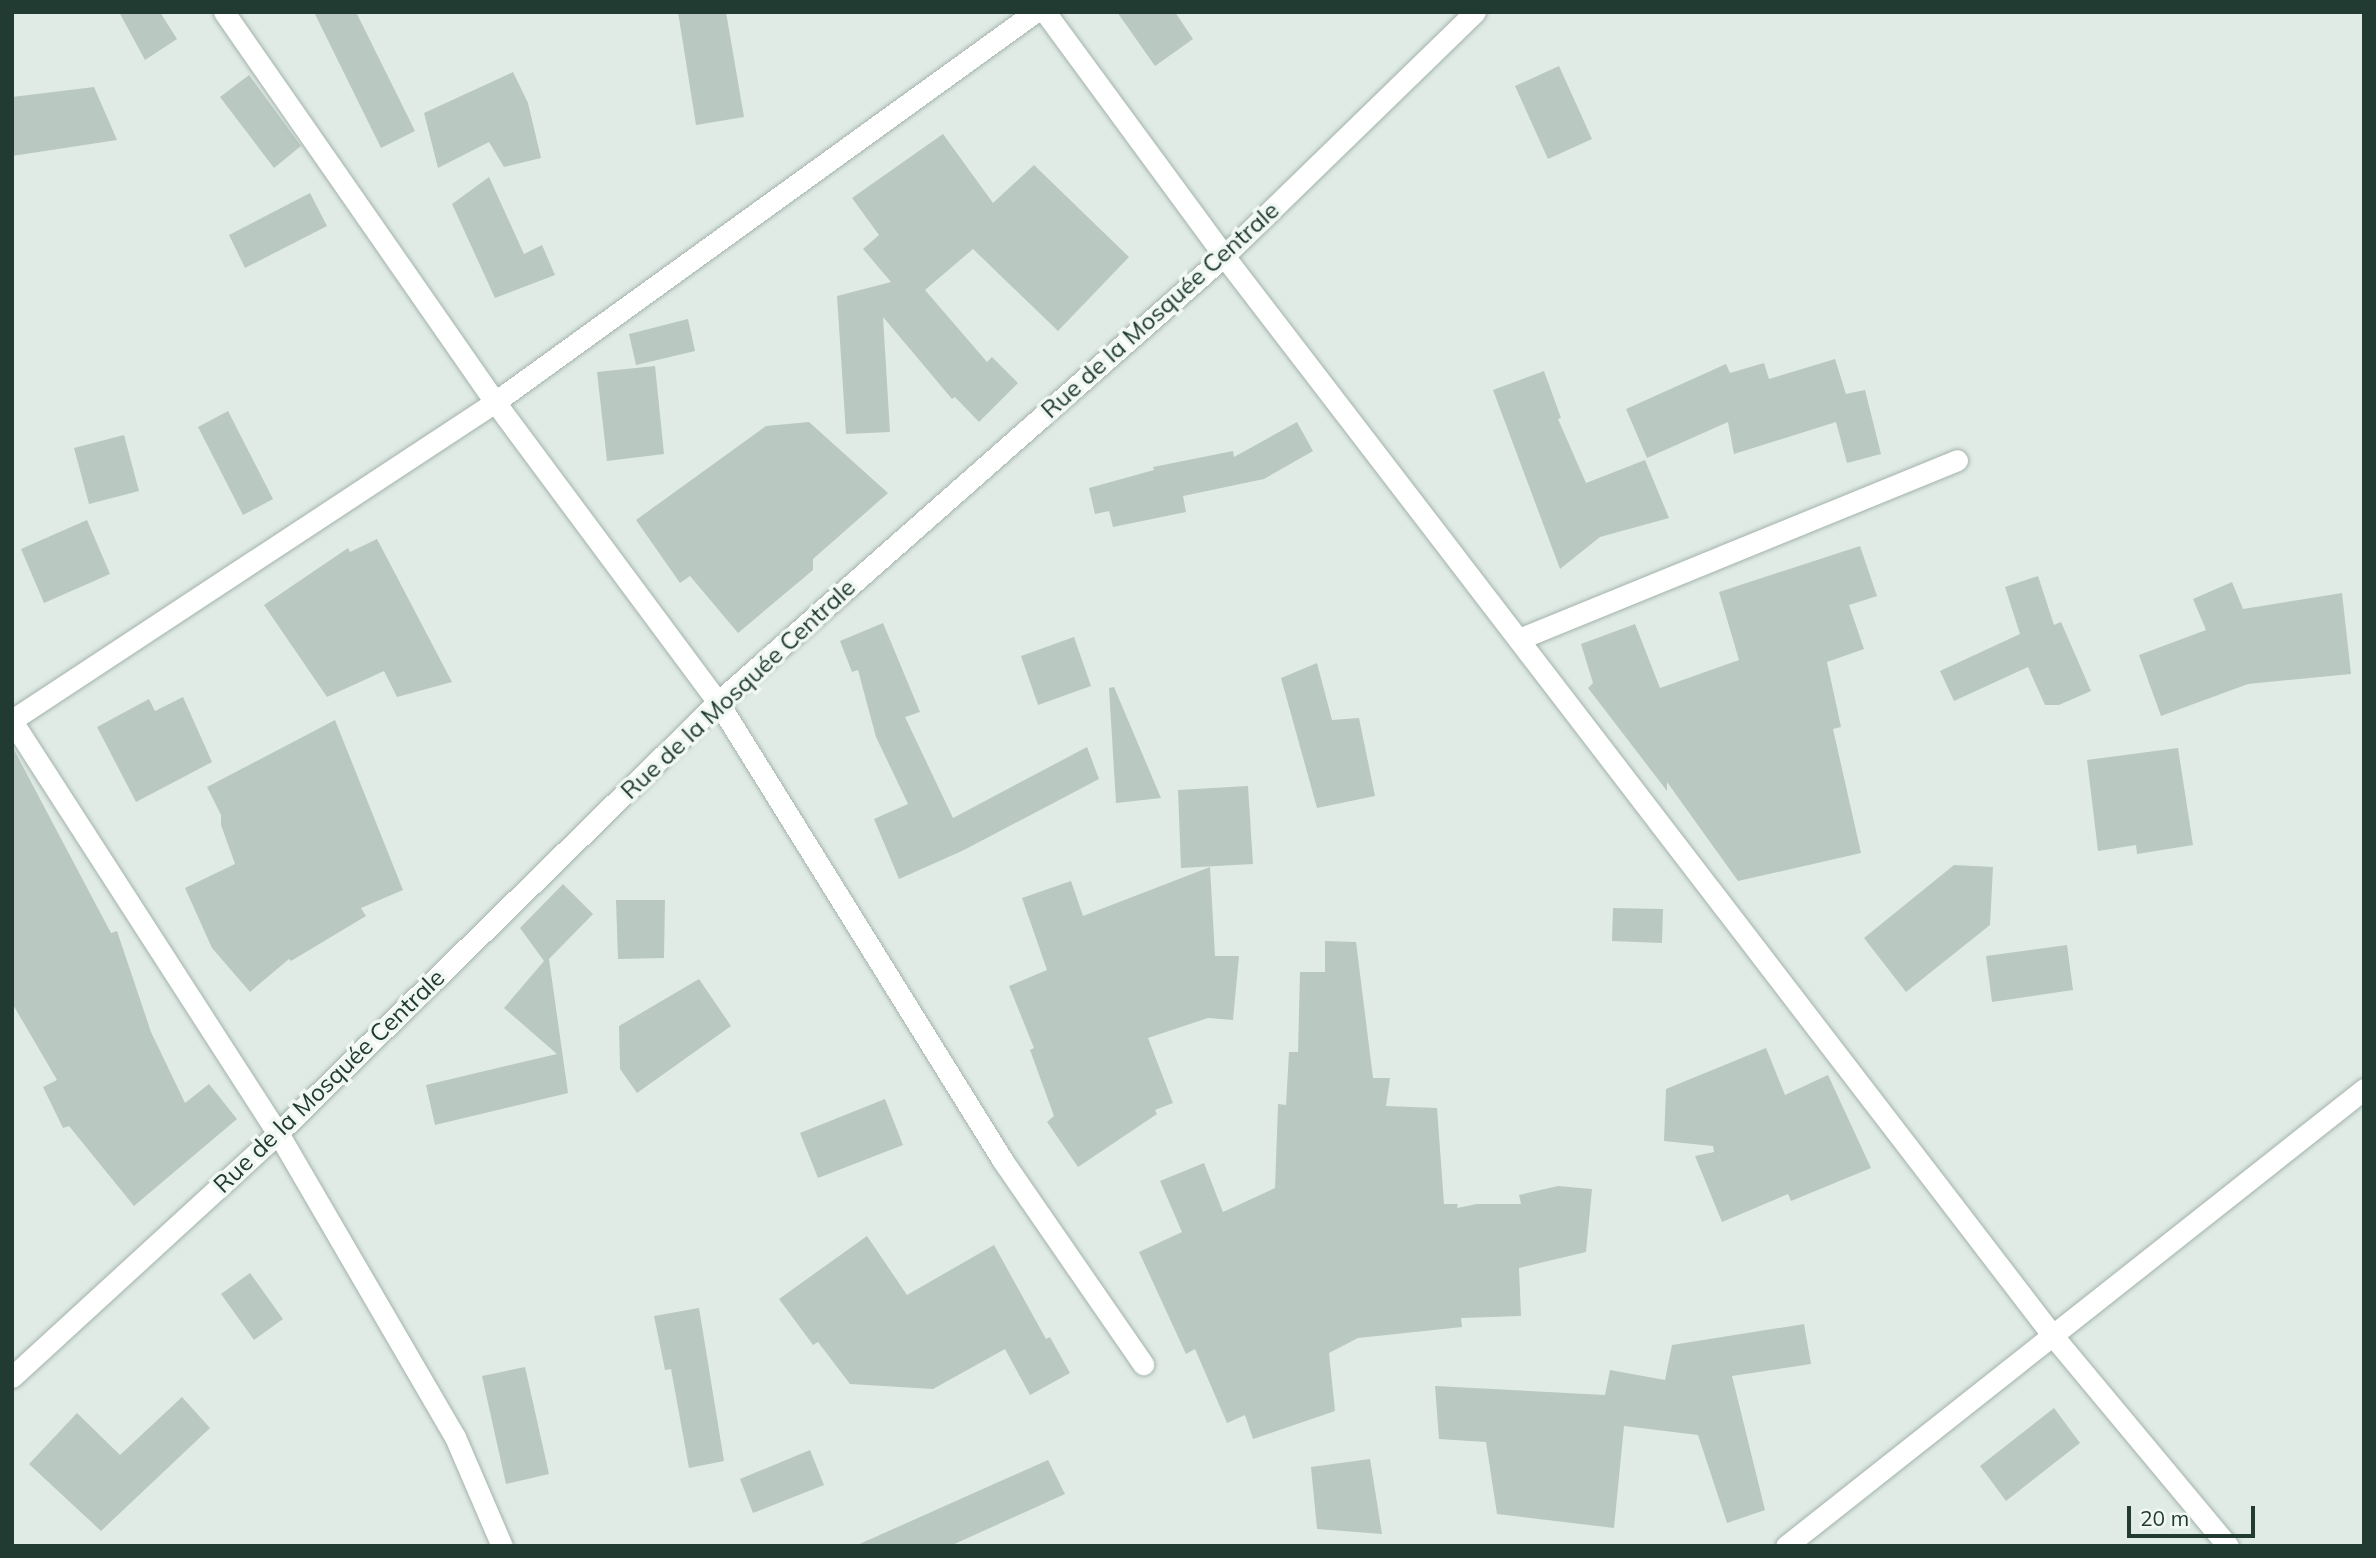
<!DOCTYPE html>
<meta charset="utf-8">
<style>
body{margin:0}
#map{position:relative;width:2376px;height:1558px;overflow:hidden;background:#e0ebe5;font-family:Mulish,sans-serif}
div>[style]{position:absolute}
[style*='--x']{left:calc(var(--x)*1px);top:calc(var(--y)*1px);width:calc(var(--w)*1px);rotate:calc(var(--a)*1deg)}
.building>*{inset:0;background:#b9c8c1}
.roads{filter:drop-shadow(0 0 2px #a3b3ac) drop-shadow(0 0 2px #a3b3ac)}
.street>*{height:21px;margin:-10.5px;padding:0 10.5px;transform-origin:10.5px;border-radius:10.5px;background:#fff}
span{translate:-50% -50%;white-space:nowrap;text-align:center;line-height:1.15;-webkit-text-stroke:7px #f1f8f4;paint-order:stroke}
.street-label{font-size:24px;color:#213b32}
.frame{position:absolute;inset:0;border:14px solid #213b32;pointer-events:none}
.scale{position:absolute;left:2127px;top:1506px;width:128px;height:32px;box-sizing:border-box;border:4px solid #213b32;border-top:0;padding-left:9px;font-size:21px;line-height:24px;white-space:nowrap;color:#213b32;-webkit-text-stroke:5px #f1f8f4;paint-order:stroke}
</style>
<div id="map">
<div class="building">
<div style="clip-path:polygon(119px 12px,160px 12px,177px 39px,145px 60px)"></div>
<div style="clip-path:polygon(314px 12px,356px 12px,415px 131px,381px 148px)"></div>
<div style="clip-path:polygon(678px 12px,726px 12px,744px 117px,696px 125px)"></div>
<div style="clip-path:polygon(1117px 12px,1175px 12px,1193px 39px,1155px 66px)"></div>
<div style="clip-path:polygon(1559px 66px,1592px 139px,1548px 159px,1515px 86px)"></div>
<div style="clip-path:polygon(513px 72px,528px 103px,541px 158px,504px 167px,489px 142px,438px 168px,424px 113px)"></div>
<div style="clip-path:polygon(249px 75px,301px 146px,274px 168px,220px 97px)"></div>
<div style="clip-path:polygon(94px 87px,117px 140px,12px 156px,12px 97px)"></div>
<div style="clip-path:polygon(943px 134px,993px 203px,1034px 165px,1129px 257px,1058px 331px,973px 249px,925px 290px,987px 362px,992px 357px,1018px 383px,979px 422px,955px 397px,952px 399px,883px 317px,890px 432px,846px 434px,837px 296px,891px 282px,863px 249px,879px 235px,852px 198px)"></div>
<div style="clip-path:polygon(489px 177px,524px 254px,542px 245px,555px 275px,495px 298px,452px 204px)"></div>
<div style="clip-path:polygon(310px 193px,327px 226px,245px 268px,229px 235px)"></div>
<div style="clip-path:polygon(688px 319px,695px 351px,636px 365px,629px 334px)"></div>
<div style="clip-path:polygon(1835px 359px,1846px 394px,1865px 390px,1881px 454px,1847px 463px,1836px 422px,1734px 454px,1728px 422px,1647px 458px,1626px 409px,1726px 364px,1730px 373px,1764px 363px,1769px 379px)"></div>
<div style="clip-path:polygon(655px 366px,664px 454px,607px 461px,597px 372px)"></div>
<div style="clip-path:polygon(1544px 371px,1561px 418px,1558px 419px,1586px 483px,1645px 460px,1669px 518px,1600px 537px,1560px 569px,1493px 390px)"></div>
<div style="clip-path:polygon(228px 411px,273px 499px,243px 515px,198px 427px)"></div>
<div style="clip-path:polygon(809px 422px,888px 493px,813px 559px,813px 570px,738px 633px,690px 576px,680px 583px,636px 520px,766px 426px)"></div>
<div style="clip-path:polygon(1297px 422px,1313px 451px,1264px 479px,1183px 496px,1186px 512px,1113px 527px,1109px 511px,1095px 514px,1089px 488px,1154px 470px,1153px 467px,1233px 451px,1234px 457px)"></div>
<div style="clip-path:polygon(124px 435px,139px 491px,89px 504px,74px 448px)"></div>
<div style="clip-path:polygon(87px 520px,110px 574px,44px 603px,21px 549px)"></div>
<div style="clip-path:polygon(377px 539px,452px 682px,397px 697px,384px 671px,327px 697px,264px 605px,348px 548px,350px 552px)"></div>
<div style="clip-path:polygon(1860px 546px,1877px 596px,1849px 605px,1864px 649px,1827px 662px,1841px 727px,1833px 729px,1861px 853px,1738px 881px,1667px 782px,1667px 791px,1588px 688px,1593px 683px,1581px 644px,1635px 624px,1660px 688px,1739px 660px,1719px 592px)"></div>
<div style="clip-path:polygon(2038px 576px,2054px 625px,2061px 622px,2091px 691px,2059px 705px,2045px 705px,2028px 667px,1954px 701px,1940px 671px,2020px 634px,2005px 587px)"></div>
<div style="clip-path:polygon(2232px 582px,2243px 609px,2342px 593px,2351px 674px,2248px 684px,2161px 716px,2139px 655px,2206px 630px,2193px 599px)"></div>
<div style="clip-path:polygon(883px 623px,920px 712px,905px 717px,953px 818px,1087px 747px,1099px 779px,964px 850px,899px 879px,874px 819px,908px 804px,876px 737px,858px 670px,852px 672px,840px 641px)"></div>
<div style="clip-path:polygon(1074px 637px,1091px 686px,1038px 705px,1021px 656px)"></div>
<div style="clip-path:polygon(1317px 663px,1332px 720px,1359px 718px,1375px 796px,1317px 808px,1281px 678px)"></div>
<div style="clip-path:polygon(1114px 687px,1161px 798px,1116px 803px,1109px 688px)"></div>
<div style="clip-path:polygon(183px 697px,212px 762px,136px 802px,97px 727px,149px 699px,155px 711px)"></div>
<div style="clip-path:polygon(335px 720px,403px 890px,361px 908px,366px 916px,291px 961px,289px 959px,250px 992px,212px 948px,185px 888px,235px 864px,221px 825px,221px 815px,207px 787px)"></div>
<div style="clip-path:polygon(12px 746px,111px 933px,117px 931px,151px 1032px,185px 1103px,209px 1084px,237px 1119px,134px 1206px,69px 1126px,63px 1128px,43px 1087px,57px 1080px,12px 1003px)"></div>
<div style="clip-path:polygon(2178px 748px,2193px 845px,2137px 854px,2136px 845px,2098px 851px,2087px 760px)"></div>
<div style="clip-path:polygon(1248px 786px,1253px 864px,1181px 868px,1178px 790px)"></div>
<div style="clip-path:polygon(1954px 865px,1993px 867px,1990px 925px,1906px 992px,1864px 938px)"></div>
<div style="clip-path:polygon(1210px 867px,1215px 956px,1239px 956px,1233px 1020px,1208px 1018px,1148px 1038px,1173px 1103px,1155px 1110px,1157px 1114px,1078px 1167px,1047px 1122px,1054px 1116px,1030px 1050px,1034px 1048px,1009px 986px,1047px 970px,1022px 898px,1071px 881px,1083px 916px)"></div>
<div style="clip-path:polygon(563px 884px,593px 914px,549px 959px,568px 1093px,435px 1125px,426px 1085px,557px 1054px,504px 1008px,544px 961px,520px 928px)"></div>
<div style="clip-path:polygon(616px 900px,665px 900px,664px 958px,618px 959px)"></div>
<div style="clip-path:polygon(1613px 908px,1663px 909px,1662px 943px,1612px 941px)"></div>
<div style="clip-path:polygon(1325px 941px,1356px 942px,1373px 1078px,1390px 1078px,1386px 1106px,1437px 1108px,1444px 1204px,1458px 1204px,1457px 1208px,1477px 1204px,1521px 1204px,1519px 1195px,1558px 1186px,1592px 1189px,1586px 1252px,1519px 1268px,1521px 1316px,1461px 1318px,1462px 1327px,1358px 1338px,1329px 1353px,1335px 1411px,1253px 1439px,1245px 1415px,1227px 1423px,1195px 1349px,1186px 1354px,1139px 1252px,1182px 1232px,1160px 1181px,1204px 1163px,1223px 1212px,1275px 1188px,1278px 1104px,1286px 1105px,1289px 1052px,1298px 1052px,1300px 972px,1325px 972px)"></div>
<div style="clip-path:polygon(2067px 945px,2073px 990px,1992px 1002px,1986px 956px)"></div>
<div style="clip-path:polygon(699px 979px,731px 1026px,637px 1093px,620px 1069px,619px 1026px)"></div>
<div style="clip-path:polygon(1766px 1048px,1785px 1095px,1828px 1075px,1871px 1168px,1791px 1201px,1788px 1194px,1722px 1222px,1695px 1156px,1714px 1152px,1713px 1146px,1664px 1141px,1666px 1089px)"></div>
<div style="clip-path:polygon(885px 1099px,903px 1145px,818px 1178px,800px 1133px)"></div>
<div style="clip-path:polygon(867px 1236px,907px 1295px,994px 1245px,1046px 1339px,1050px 1337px,1070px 1373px,1030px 1395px,1005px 1349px,933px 1389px,850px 1384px,818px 1342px,813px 1345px,779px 1299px)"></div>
<div style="clip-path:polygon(250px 1273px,283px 1319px,254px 1340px,221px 1294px)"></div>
<div style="clip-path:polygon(699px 1308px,724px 1461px,689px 1468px,671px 1369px,665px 1370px,654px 1316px)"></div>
<div style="clip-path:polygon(1804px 1324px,1811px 1364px,1732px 1376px,1765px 1510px,1727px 1523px,1698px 1435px,1624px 1426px,1614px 1528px,1497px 1514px,1486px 1442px,1439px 1439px,1435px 1386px,1605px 1395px,1610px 1370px,1665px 1380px,1672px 1345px)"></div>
<div style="clip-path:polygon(525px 1367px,549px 1474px,506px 1484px,482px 1376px)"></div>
<div style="clip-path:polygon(182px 1397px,210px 1428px,101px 1531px,29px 1464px,77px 1413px,120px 1455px)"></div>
<div style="clip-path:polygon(2054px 1408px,2080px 1443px,2006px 1501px,1980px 1466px)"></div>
<div style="clip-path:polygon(810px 1450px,824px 1485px,753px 1513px,740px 1479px)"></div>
<div style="clip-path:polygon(1370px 1459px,1382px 1534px,1317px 1529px,1311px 1467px)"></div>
<div style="clip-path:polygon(1048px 1460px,1065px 1494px,950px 1546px,855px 1546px)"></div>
</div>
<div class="roads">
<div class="street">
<div style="--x:224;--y:12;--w:475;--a:55.2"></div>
<div style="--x:495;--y:402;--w:374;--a:53.4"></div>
<div style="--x:718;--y:702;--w:540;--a:58.16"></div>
<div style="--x:1003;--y:1161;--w:247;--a:55.4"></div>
<div style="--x:1045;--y:12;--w:303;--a:53.7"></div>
<div style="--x:1224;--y:256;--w:1361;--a:52.49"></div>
<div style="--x:2053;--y:1336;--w:273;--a:50.2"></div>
<div style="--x:1519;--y:639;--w:473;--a:-22.2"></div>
<div style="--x:12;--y:720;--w:578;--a:-33.36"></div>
<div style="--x:495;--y:402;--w:666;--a:-35.84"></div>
<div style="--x:12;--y:721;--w:490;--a:57.2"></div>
<div style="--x:278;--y:1133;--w:352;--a:59.8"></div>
<div style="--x:455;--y:1437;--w:119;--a:66.7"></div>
<div style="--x:12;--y:1377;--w:361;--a:-42.5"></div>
<div style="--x:278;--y:1133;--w:616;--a:-44.41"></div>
<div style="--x:718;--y:702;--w:675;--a:-41.39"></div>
<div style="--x:1224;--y:256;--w:350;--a:-44.2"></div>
<div style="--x:1786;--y:1546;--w:737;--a:-38.33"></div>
</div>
</div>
<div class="street-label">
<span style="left:1160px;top:310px;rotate:-42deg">Rue de la Mosquée Centrale</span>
<span style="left:738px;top:689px;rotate:-43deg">Rue de la Mosquée Centrale</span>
<span style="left:329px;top:1081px;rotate:-44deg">Rue de la Mosquée Centrale</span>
</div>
<div class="frame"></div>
<div class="scale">20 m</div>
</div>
